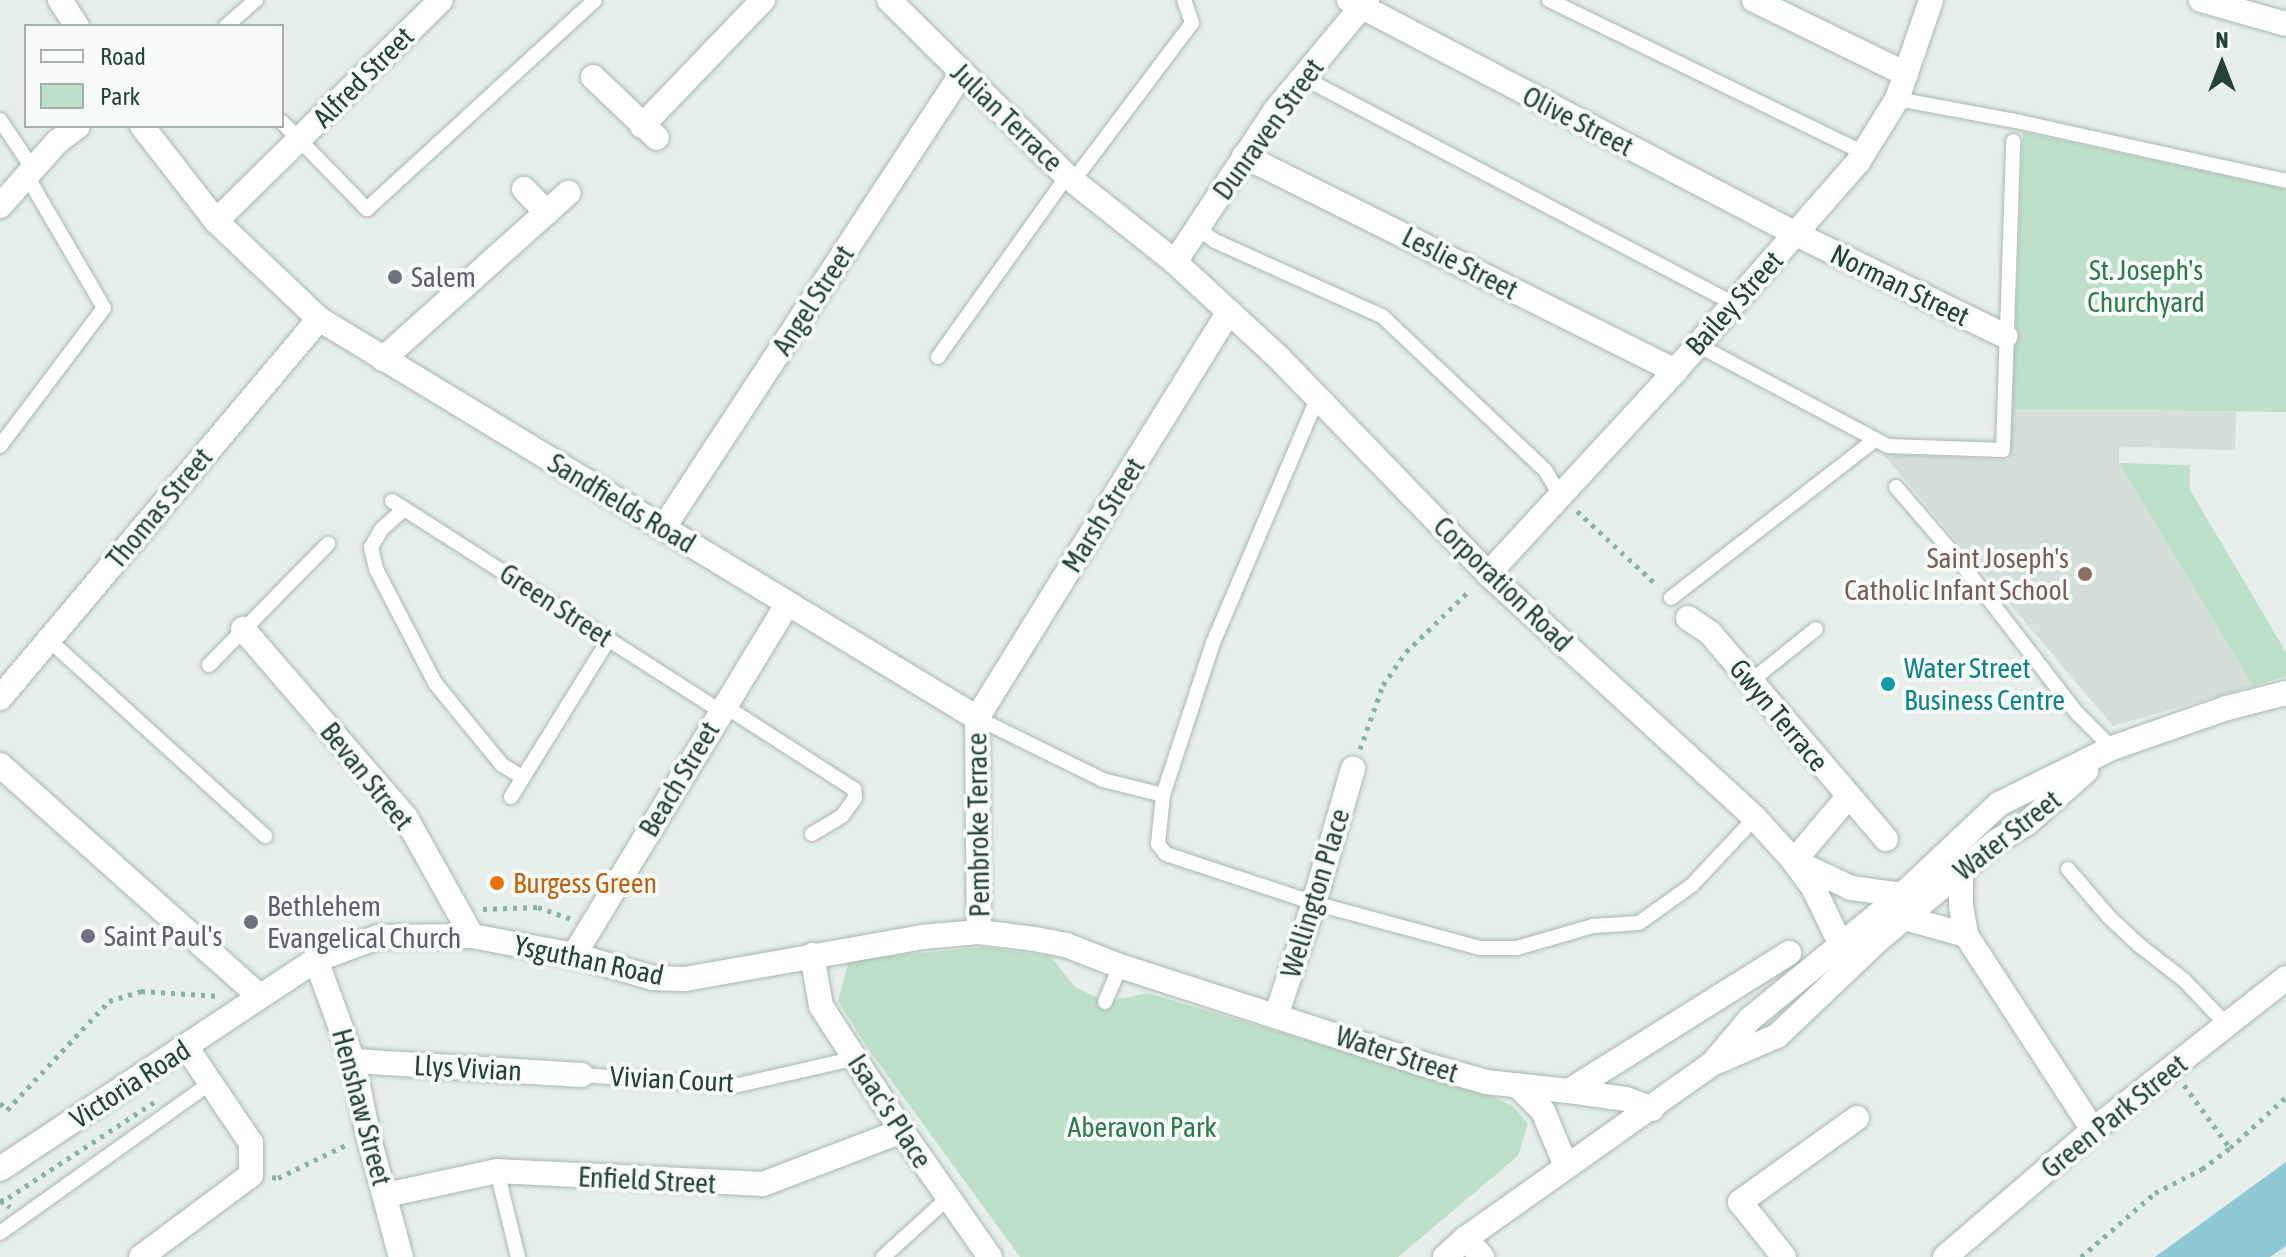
<!DOCTYPE html>
<style>
body{margin:0}
#map{position:relative;width:2286px;height:1257px;overflow:hidden;background:#e6efeb;font-family:"Asap Condensed",sans-serif}
div>[style]{position:absolute}
[style*='--x']{left:calc(var(--x)*1px);top:calc(var(--y)*1px);width:calc(var(--w)*1px);rotate:calc(var(--a)*1deg)}
.built>*{inset:0;background:#d4dfda}
.green>*{inset:0;background:#bfe0c8}
.water>*{inset:0;background:#8ec9d4}
.path>*{height:5px;margin-top:-2.5px;transform-origin:0;background:repeating-linear-gradient(90deg,#86b3a5 0 4px,transparent 0 10px)}
.roads{filter:drop-shadow(0 0 2px #a8b8b2) drop-shadow(0 0 2px #a8b8b2)}
.service>*{height:14px;margin:-7px;padding:0 7px;transform-origin:7px;border-radius:7px;background:#fff}
.minor>*{height:24px;margin:-12px;padding:0 12px;transform-origin:12px;border-radius:12px;background:#fff}
.tertiary>*{height:24px;margin:-12px;padding:0 12px;transform-origin:12px;border-radius:12px;background:#fff}
.path-bridge>*{height:5px;margin-top:-2.5px;transform-origin:0;background:repeating-linear-gradient(90deg,#86b3a5 0 4px,transparent 0 10px)}
.dots>*{width:22px;height:22px;translate:-50% -50%;box-sizing:border-box;border:4px solid #f7fbf9;border-radius:50%}
span{translate:-50% -50%;white-space:nowrap;text-align:center;line-height:1.15;-webkit-text-stroke:8px #f7fbf9;paint-order:stroke}
.street-label{font-size:28px;color:#24423a}
.park-label{font-size:28px;color:#2d7a4b}
.worship-label{font-size:28px;color:#5b616d}
.left{translate:0 -50%;text-align:left}
.education-label{font-size:28px;color:#785e54}
.right{translate:-100% -50%;text-align:right}
.culture-label{font-size:28px;color:#0d838f}
.food-label{font-size:28px;color:#c56008}
.legend{position:absolute;left:24px;top:24px;width:260px;height:104px;box-sizing:border-box;background:#f7fbf9;border:2px solid #a3b1ad;margin:0;padding:10px 14px;list-style:none;font-size:24px;color:#24423a}
.legend li{display:flex;align-items:center;gap:16px;height:40px}
.legend b{width:40px;border:2px solid #a3b1ad}
.north{position:absolute;left:2182px;top:24px;width:80px;height:80px;-webkit-text-stroke:6px #f7fbf9;paint-order:stroke;rotate:0deg;font-size:22px;font-weight:700;line-height:32px;text-align:center;color:#24423a}
.north::after{content:'';display:block;margin:auto;width:28px;height:36px;background:#24423a;clip-path:polygon(50% 0,100% 100%,50% 72%,0 100%)}
</style>
<div id="map">
<div class="built">
<div style="clip-path:polygon(2012px 409px,2236px 412px,2235px 450px,2128px 447px,2119px 448px,2119px 463px,2253px 686px,2113px 726px,1883px 454px,2009px 460px)"></div>
</div>
<div class="green">
<div style="clip-path:polygon(2023px 132px,2286px 189px,2286px 412px,2012px 409px)"></div>
<div style="clip-path:polygon(2119px 463px,2190px 465px,2190px 490px,2286px 652px,2286px 676px,2253px 686px)"></div>
<div style="clip-path:polygon(983px 947px,1050px 956px,1075px 987px,1105px 1002px,1148px 993px,1487px 1094px,1513px 1106px,1528px 1124px,1518px 1156px,1398px 1257px,1020px 1257px,867px 1047px,838px 1001px,849px 960px)"></div>
</div>
<div class="water">
<div style="clip-path:polygon(2286px 1162px,2286px 1246px,2270px 1257px,2155px 1257px)"></div>
</div>
<div class="path">
<div style="--x:1577;--y:511;--w:110;--a:42.8"></div>
<div style="--x:1360;--y:749;--w:68;--a:-70.2"></div>
<div style="--x:1383;--y:685;--w:40;--a:-55.1"></div>
<div style="--x:1406;--y:652;--w:89;--a:-44.1"></div>
<div style="--x:483;--y:909;--w:55;--a:-2.1"></div>
<div style="--x:538;--y:907;--w:35;--a:20"></div>
<div style="--x:2184;--y:1085;--w:78;--a:53.9"></div>
<div style="--x:0;--y:1103;--w:10;--a:45"></div>
<div style="--x:7;--y:1110;--w:149;--a:-46.9"></div>
<div style="--x:109;--y:1001;--w:34;--a:-17"></div>
<div style="--x:141;--y:991;--w:78;--a:3.7"></div>
<div style="--x:272;--y:1177;--w:6;--a:9"></div>
<div style="--x:278;--y:1178;--w:76;--a:-25.9"></div>
<div style="--x:0;--y:1199;--w:13;--a:39"></div>
<div style="--x:2081;--y:1257;--w:98;--a:-40.9"></div>
<div style="--x:2155;--y:1193;--w:53;--a:-27.1"></div>
<div style="--x:2202;--y:1169;--w:35;--a:-37"></div>
<div style="--x:2230;--y:1148;--w:76;--a:-42.3"></div>
</div>
<div class="roads">
<div class="service">
<div style="--x:1549;--y:0;--w:350;--a:25.9"></div>
<div style="--x:226;--y:26;--w:40;--a:-41"></div>
<div style="--x:1302;--y:77;--w:487;--a:27.7"></div>
<div style="--x:1897;--y:99;--w:121;--a:10.5"></div>
<div style="--x:2016;--y:121;--w:277;--a:12.5"></div>
<div style="--x:0;--y:120;--w:59;--a:56"></div>
<div style="--x:282;--y:122;--w:122;--a:45.7"></div>
<div style="--x:367;--y:209;--w:309;--a:-42.5"></div>
<div style="--x:1073;--y:181;--w:198;--a:-53"></div>
<div style="--x:1192;--y:23;--w:24;--a:-109"></div>
<div style="--x:1197;--y:228;--w:22;--a:36"></div>
<div style="--x:1215;--y:241;--w:183;--a:24.2"></div>
<div style="--x:1382;--y:316;--w:224;--a:43.4"></div>
<div style="--x:1545;--y:470;--w:29;--a:59"></div>
<div style="--x:1696;--y:344;--w:217;--a:28"></div>
<div style="--x:1888;--y:446;--w:115;--a:2"></div>
<div style="--x:2003;--y:450;--w:309;--a:-88.1"></div>
<div style="--x:938;--y:357;--w:222;--a:-54.5"></div>
<div style="--x:1317;--y:399;--w:265;--a:113.1"></div>
<div style="--x:1213;--y:643;--w:160;--a:108.2"></div>
<div style="--x:1163;--y:795;--w:49;--a:95.8"></div>
<div style="--x:1158;--y:844;--w:13;--a:51"></div>
<div style="--x:1166;--y:854;--w:156;--a:18.3"></div>
<div style="--x:1314;--y:903;--w:172;--a:15.2"></div>
<div style="--x:1480;--y:948;--w:37;--a:0"></div>
<div style="--x:1517;--y:948;--w:79;--a:-16.1"></div>
<div style="--x:1593;--y:926;--w:46;--a:-3.7"></div>
<div style="--x:1639;--y:923;--w:65;--a:-35.6"></div>
<div style="--x:1692;--y:885;--w:92;--a:-46.8"></div>
<div style="--x:0;--y:446;--w:173;--a:-53"></div>
<div style="--x:104;--y:308;--w:153;--a:-120.3"></div>
<div style="--x:1896;--y:487;--w:94;--a:49.3"></div>
<div style="--x:1957;--y:558;--w:196;--a:52.3"></div>
<div style="--x:2077;--y:713;--w:49;--a:45"></div>
<div style="--x:392;--y:501;--w:389;--a:32.6"></div>
<div style="--x:404;--y:509;--w:31;--a:138"></div>
<div style="--x:381;--y:530;--w:20;--a:120"></div>
<div style="--x:371;--y:547;--w:23;--a:77"></div>
<div style="--x:376;--y:569;--w:128;--a:62.6"></div>
<div style="--x:435;--y:683;--w:106;--a:50.7"></div>
<div style="--x:502;--y:765;--w:23;--a:31"></div>
<div style="--x:1671;--y:598;--w:258;--a:-37.8"></div>
<div style="--x:49;--y:640;--w:292;--a:42.2"></div>
<div style="--x:209;--y:665;--w:170;--a:-45.5"></div>
<div style="--x:1751;--y:681;--w:83;--a:-38.7"></div>
<div style="--x:723;--y:705;--w:156;--a:32.7"></div>
<div style="--x:854;--y:789;--w:9;--a:84"></div>
<div style="--x:855;--y:798;--w:22;--a:126"></div>
<div style="--x:842;--y:816;--w:35;--a:149"></div>
<div style="--x:977;--y:718;--w:140;--a:26.2"></div>
<div style="--x:1103;--y:780;--w:62;--a:14"></div>
<div style="--x:511;--y:797;--w:186;--a:-58.2"></div>
<div style="--x:2068;--y:869;--w:63;--a:49.5"></div>
<div style="--x:2109;--y:917;--w:41;--a:43"></div>
<div style="--x:2139;--y:945;--w:57;--a:37.9"></div>
<div style="--x:2184;--y:980;--w:62;--a:46.3"></div>
<div style="--x:1105;--y:1002;--w:39;--a:-67"></div>
<div style="--x:582;--y:1075;--w:152;--a:4.1"></div>
<div style="--x:734;--y:1086;--w:125;--a:-12.9"></div>
<div style="--x:497;--y:1171;--w:89;--a:76.3"></div>
<div style="--x:0;--y:1233;--w:258;--a:-35.5"></div>
<div style="--x:883;--y:1257;--w:88;--a:-42.2"></div>
</div>
<div class="minor">
<div style="--x:60;--y:0;--w:31;--a:57"></div>
<div style="--x:889;--y:0;--w:250;--a:44.7"></div>
<div style="--x:1067;--y:176;--w:138;--a:38.5"></div>
<div style="--x:1175;--y:262;--w:142;--a:42.7"></div>
<div style="--x:1279;--y:358;--w:301;--a:45.9"></div>
<div style="--x:1488;--y:574;--w:362;--a:42.4"></div>
<div style="--x:1755;--y:818;--w:58;--a:47.8"></div>
<div style="--x:1794;--y:861;--w:63;--a:25.3"></div>
<div style="--x:1851;--y:888;--w:51;--a:7.8"></div>
<div style="--x:1349;--y:0;--w:505;--a:27.63"></div>
<div style="--x:1796;--y:234;--w:233;--a:26"></div>
<div style="--x:1754;--y:0;--w:169;--a:26"></div>
<div style="--x:2201;--y:0;--w:88;--a:15.8"></div>
<div style="--x:593;--y:77;--w:88;--a:43.6"></div>
<div style="--x:142;--y:126;--w:120;--a:52.1"></div>
<div style="--x:216;--y:221;--w:142;--a:43.6"></div>
<div style="--x:319;--y:319;--w:770;--a:31.23"></div>
<div style="--x:642;--y:126;--w:175;--a:-46.2"></div>
<div style="--x:1244;--y:156;--w:482;--a:26.5"></div>
<div style="--x:524;--y:189;--w:33;--a:46"></div>
<div style="--x:0;--y:206;--w:86;--a:-48.3"></div>
<div style="--x:57;--y:142;--w:26;--a:-37"></div>
<div style="--x:216;--y:221;--w:315;--a:-44.5"></div>
<div style="--x:1175;--y:262;--w:181;--a:-56.5"></div>
<div style="--x:1275;--y:111;--w:144;--a:-50.3"></div>
<div style="--x:383;--y:359;--w:249;--a:-41.9"></div>
<div style="--x:664;--y:527;--w:543;--a:-56.72"></div>
<div style="--x:1488;--y:574;--w:276;--a:-47.3"></div>
<div style="--x:1675;--y:371;--w:278;--a:-48.8"></div>
<div style="--x:1858;--y:162;--w:74;--a:-58.2"></div>
<div style="--x:1897;--y:99;--w:105;--a:-71"></div>
<div style="--x:1688;--y:618;--w:27;--a:34"></div>
<div style="--x:1710;--y:633;--w:271;--a:49.5"></div>
<div style="--x:243;--y:629;--w:250;--a:49.2"></div>
<div style="--x:406;--y:818;--w:135;--a:60.8"></div>
<div style="--x:0;--y:698;--w:495;--a:-49.9"></div>
<div style="--x:977;--y:718;--w:478;--a:-58.2"></div>
<div style="--x:977;--y:718;--w:214;--a:89.5"></div>
<div style="--x:0;--y:765;--w:348;--a:41.7"></div>
<div style="--x:1961;--y:871;--w:35;--a:90"></div>
<div style="--x:1961;--y:906;--w:29;--a:80"></div>
<div style="--x:1966;--y:935;--w:233;--a:56.9"></div>
<div style="--x:1904;--y:918;--w:64;--a:15.3"></div>
<div style="--x:1840;--y:943;--w:60;--a:-115.7"></div>
<div style="--x:1814;--y:889;--w:34;--a:-126"></div>
<div style="--x:1794;--y:861;--w:82;--a:-49.9"></div>
<div style="--x:574;--y:955;--w:411;--a:-58.7"></div>
<div style="--x:812;--y:955;--w:52;--a:80"></div>
<div style="--x:821;--y:1006;--w:149;--a:57.1"></div>
<div style="--x:902;--y:1131;--w:154;--a:55.1"></div>
<div style="--x:316;--y:960;--w:108;--a:69.9"></div>
<div style="--x:353;--y:1061;--w:76;--a:78.5"></div>
<div style="--x:368;--y:1135;--w:126;--a:74.9"></div>
<div style="--x:1276;--y:1016;--w:119;--a:-71.4"></div>
<div style="--x:1314;--y:903;--w:140;--a:-73.8"></div>
<div style="--x:353;--y:1061;--w:229;--a:3.5"></div>
<div style="--x:1517;--y:1085;--w:37;--a:45"></div>
<div style="--x:1543;--y:1111;--w:60;--a:67.3"></div>
<div style="--x:1569;--y:1091;--w:58;--a:8"></div>
<div style="--x:1626;--y:1099;--w:28;--a:21"></div>
<div style="--x:0;--y:1169;--w:379;--a:-33.5"></div>
<div style="--x:316;--y:960;--w:66;--a:-20.4"></div>
<div style="--x:378;--y:937;--w:94;--a:-0.6"></div>
<div style="--x:472;--y:936;--w:104;--a:10.6"></div>
<div style="--x:574;--y:955;--w:82;--a:16.2"></div>
<div style="--x:653;--y:978;--w:32;--a:2"></div>
<div style="--x:685;--y:979;--w:241;--a:-10"></div>
<div style="--x:922;--y:937;--w:57;--a:-5"></div>
<div style="--x:979;--y:932;--w:56;--a:7.1"></div>
<div style="--x:1035;--y:939;--w:32;--a:11"></div>
<div style="--x:1066;--y:945;--w:58;--a:21.3"></div>
<div style="--x:1120;--y:966;--w:318;--a:17.9"></div>
<div style="--x:1423;--y:1064;--w:66;--a:15.9"></div>
<div style="--x:1486;--y:1082;--w:83;--a:6.2"></div>
<div style="--x:1569;--y:1091;--w:260;--a:-32.1"></div>
<div style="--x:386;--y:1195;--w:114;--a:-12.2"></div>
<div style="--x:497;--y:1171;--w:266;--a:2.8"></div>
<div style="--x:763;--y:1184;--w:149;--a:-20.9"></div>
<div style="--x:1466;--y:1238;--w:25;--a:50"></div>
<div style="--x:141;--y:1257;--w:137;--a:-36.7"></div>
<div style="--x:251;--y:1175;--w:32;--a:-90"></div>
<div style="--x:251;--y:1143;--w:115;--a:-124"></div>
<div style="--x:1784;--y:1257;--w:70;--a:-128.7"></div>
<div style="--x:1740;--y:1202;--w:144;--a:-35.7"></div>
<div style="--x:1945;--y:1257;--w:195;--a:-40.6"></div>
<div style="--x:2093;--y:1130;--w:246;--a:-38.2"></div>
</div>
<div class="tertiary">
<div style="--x:1719;--y:1061;--w:63;--a:-23.3"></div>
<div style="--x:1777;--y:1036;--w:139;--a:-43.5"></div>
<div style="--x:1878;--y:940;--w:155;--a:-39.8"></div>
<div style="--x:1997;--y:841;--w:35;--a:-31"></div>
<div style="--x:2027;--y:823;--w:79;--a:-41.4"></div>
<div style="--x:1445;--y:1257;--w:28;--a:-42"></div>
<div style="--x:1466;--y:1238;--w:303;--a:-35.3"></div>
<div style="--x:1713;--y:1063;--w:57;--a:-49.9"></div>
<div style="--x:1750;--y:1019;--w:196;--a:-39.2"></div>
<div style="--x:1902;--y:895;--w:133;--a:-43.2"></div>
<div style="--x:1999;--y:804;--w:126;--a:-26.4"></div>
<div style="--x:2112;--y:748;--w:122;--a:-19.2"></div>
<div style="--x:2227;--y:708;--w:61;--a:-14.3"></div>
</div>
</div>
<div class="path-bridge">
<div style="--x:0;--y:1203;--w:186;--a:-33.2"></div>
</div>
<div class="dots">
<div style="left:395px;top:277px;background:#6b7280"></div>
<div style="left:2085px;top:574px;background:#8d6e63"></div>
<div style="left:1888px;top:684px;background:#0f9aa8"></div>
<div style="left:497px;top:883px;background:#e8710a"></div>
<div style="left:251px;top:922px;background:#6b7280"></div>
<div style="left:88px;top:936px;background:#6b7280"></div>
</div>
<div class="street-label">
<span style="left:363px;top:77px;rotate:-45deg">Alfred Street</span>
<span style="left:1007px;top:117px;rotate:44deg">Julian Terrace</span>
<span style="left:1578px;top:121px;rotate:27deg">Olive Street</span>
<span style="left:1268px;top:129px;rotate:-54deg">Dunraven Street</span>
<span style="left:1460px;top:263px;rotate:27deg">Leslie Street</span>
<span style="left:1900px;top:285px;rotate:26deg">Norman Street</span>
<span style="left:813px;top:300px;rotate:-57deg">Angel Street</span>
<span style="left:1734px;top:303px;rotate:-48deg">Bailey Street</span>
<span style="left:622px;top:503px;rotate:31deg">Sandfields Road</span>
<span style="left:159px;top:508px;rotate:-50deg">Thomas Street</span>
<span style="left:1103px;top:515px;rotate:-58deg">Marsh Street</span>
<span style="left:1503px;top:584px;rotate:44deg">Corporation Road</span>
<span style="left:556px;top:605px;rotate:33deg">Green Street</span>
<span style="left:1779px;top:715px;rotate:50deg">Gwyn Terrace</span>
<span style="left:367px;top:776px;rotate:51deg">Bevan Street</span>
<span style="left:679px;top:779px;rotate:-59deg">Beach Street</span>
<span style="left:978px;top:825px;rotate:-91deg">Pembroke Terrace</span>
<span style="left:2007px;top:835px;rotate:-38deg">Water Street</span>
<span style="left:1315px;top:893px;rotate:-73deg">Wellington Place</span>
<span style="left:589px;top:960px;rotate:12deg">Ysguthan Road</span>
<span style="left:1397px;top:1054px;rotate:18deg">Water Street</span>
<span style="left:468px;top:1068px;rotate:3deg">Llys Vivian</span>
<span style="left:672px;top:1079px;rotate:3deg">Vivian Court</span>
<span style="left:130px;top:1084px;rotate:-33deg">Victoria Road</span>
<span style="left:362px;top:1107px;rotate:75deg">Henshaw Street</span>
<span style="left:890px;top:1111px;rotate:57deg">Isaac's Place</span>
<span style="left:2114px;top:1116px;rotate:-39deg">Green Park Street</span>
<span style="left:647px;top:1180px;rotate:3deg">Enfield Street</span>
</div>
<div class="park-label">
<span style="left:2146px;top:286px">St. Joseph's<br>Churchyard</span>
<span style="left:1142px;top:1127px">Aberavon Park</span>
</div>
<div class="worship-label">
<span class="left" style="left:411px;top:277px">Salem</span>
<span class="left" style="left:267px;top:922px">Bethlehem<br>Evangelical Church</span>
<span class="left" style="left:104px;top:936px">Saint Paul's</span>
</div>
<div class="education-label">
<span class="right" style="left:2069px;top:574px">Saint Joseph's<br>Catholic Infant School</span>
</div>
<div class="culture-label">
<span class="left" style="left:1904px;top:684px">Water Street<br>Business Centre</span>
</div>
<div class="food-label">
<span class="left" style="left:513px;top:883px">Burgess Green</span>
</div>
<ul class="legend">
<li><b style="height:10px;background:#fff"></b>Road</li>
<li><b style="height:22px;background:#bfe0c8"></b>Park</li>
</ul>
<div class="north">N</div>
</div>
